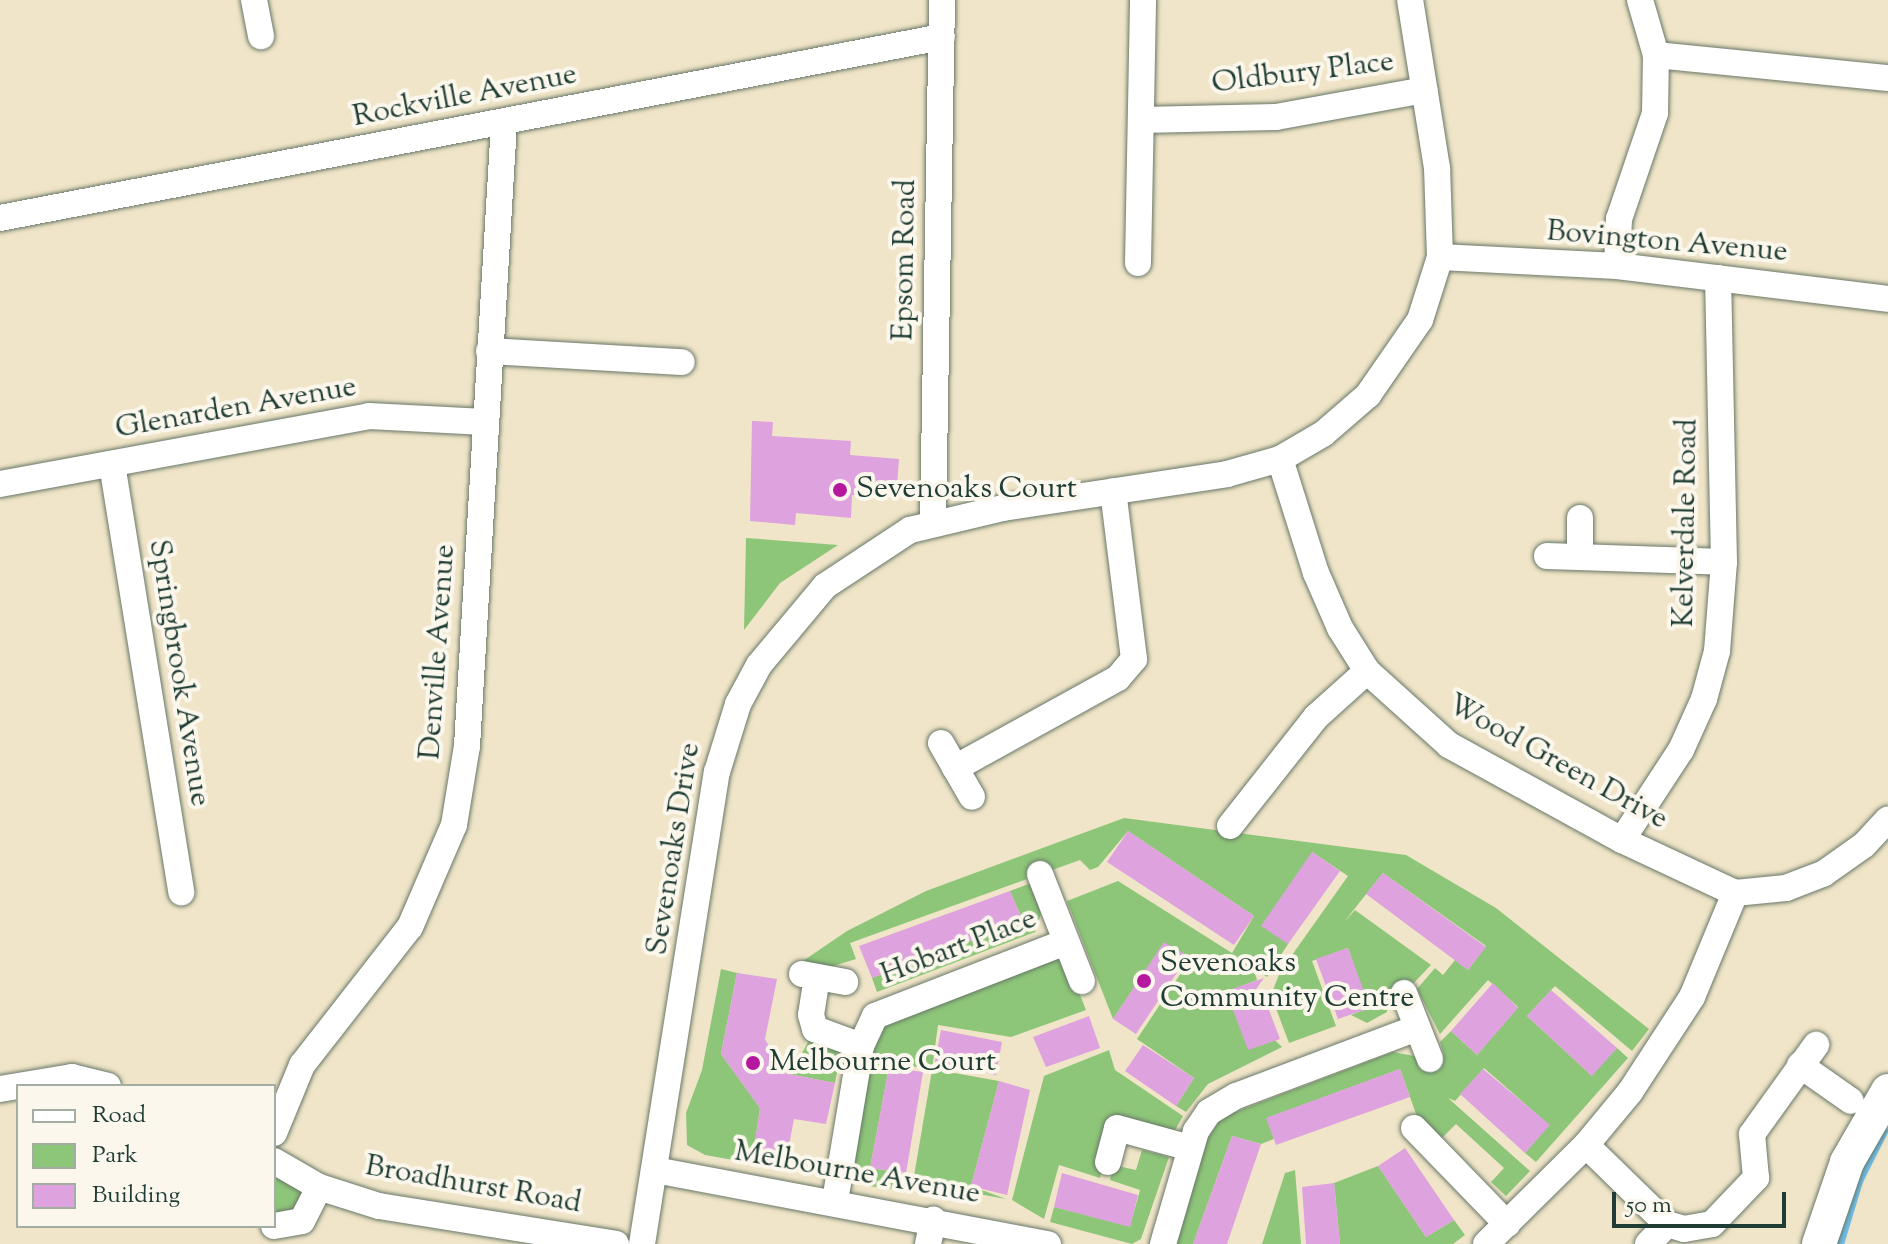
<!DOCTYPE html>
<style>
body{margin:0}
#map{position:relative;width:1888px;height:1244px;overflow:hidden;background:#f0e5c8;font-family:"Sorts Mill Goudy",serif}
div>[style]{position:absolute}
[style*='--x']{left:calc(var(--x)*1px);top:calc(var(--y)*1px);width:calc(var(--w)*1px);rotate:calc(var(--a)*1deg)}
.green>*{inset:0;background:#8ec679}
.stream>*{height:7px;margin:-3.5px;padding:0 3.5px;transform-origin:3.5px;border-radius:3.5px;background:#6fbeea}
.building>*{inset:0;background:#dea2df}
.roads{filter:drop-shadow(0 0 2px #687868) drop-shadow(0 0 2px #687868)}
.minor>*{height:26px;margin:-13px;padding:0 13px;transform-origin:13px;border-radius:13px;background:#fff}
.tertiary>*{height:34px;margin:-17px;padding:0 17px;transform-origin:17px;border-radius:17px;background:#fff}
.dots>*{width:22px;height:22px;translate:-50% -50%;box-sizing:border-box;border:4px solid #fbf7ec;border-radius:50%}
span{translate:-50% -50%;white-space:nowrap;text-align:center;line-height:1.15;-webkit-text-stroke:8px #fbf7ec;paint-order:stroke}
.street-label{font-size:30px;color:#1f3d34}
.poi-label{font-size:30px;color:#1f3d34}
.left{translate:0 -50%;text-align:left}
.legend{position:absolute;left:16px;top:1084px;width:260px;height:144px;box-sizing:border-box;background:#fbf7ec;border:2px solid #a3ada2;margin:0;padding:10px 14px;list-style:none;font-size:24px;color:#1f3d34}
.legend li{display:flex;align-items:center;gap:16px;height:40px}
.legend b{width:40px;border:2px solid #a3ada2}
.scale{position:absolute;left:1612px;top:1192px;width:174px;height:36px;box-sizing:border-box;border:4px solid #1f3d34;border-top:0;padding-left:10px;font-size:24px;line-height:28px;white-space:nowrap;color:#1f3d34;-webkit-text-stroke:6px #fbf7ec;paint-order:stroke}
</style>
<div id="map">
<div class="green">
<div style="clip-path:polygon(746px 538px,838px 545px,780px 583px,744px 630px)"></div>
<div style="clip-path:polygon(1124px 818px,1406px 855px,1496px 908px,1649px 1029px,1632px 1051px,1555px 986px,1527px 1016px,1591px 1075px,1617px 1048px,1628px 1058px,1536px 1162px,1525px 1153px,1549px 1125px,1484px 1068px,1455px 1101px,1448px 1098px,1530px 1171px,1506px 1196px,1491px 1182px,1504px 1168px,1456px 1124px,1437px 1143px,1420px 1125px,1400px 1069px,1267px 1118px,1274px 1139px,1261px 1144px,1232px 1136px,1193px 1244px,1174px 1244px,1202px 1147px,1222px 1117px,1393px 1052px,1430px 1059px,1444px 1055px,1440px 1042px,1451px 1031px,1477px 1055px,1518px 1007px,1488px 980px,1440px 1034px,1417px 989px,1435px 968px,1443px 975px,1455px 960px,1468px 970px,1486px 946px,1383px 873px,1344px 922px,1355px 910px,1431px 965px,1404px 993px,1389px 995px,1387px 1012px,1367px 1023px,1351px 1015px,1369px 1008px,1348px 948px,1312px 961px,1336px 1026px,1289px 1043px,1271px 995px,1280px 972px,1348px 876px,1312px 852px,1288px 944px,1267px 977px,1253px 968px,1257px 980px,1226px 992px,1282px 1047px,1208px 1084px,1186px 1112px,1176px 1106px,1194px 1078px,1137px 1039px,1191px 958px,1164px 943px,1113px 1019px,1067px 901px,1118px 881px,1232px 953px,1254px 916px,1128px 831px,1098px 867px,1090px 870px,1080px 860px,850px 943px,856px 959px,830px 967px,800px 963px,847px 931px,926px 891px)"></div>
<div style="clip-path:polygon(1031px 883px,1042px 911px,1035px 932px,877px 992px,872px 978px,1023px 921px,1010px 891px)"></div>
<div style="clip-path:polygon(1055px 958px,1069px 967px,1086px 1010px,1011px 1037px,938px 1025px,932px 1069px,999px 1081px,971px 1186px,1006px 1199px,913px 1182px,932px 1070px,890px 1062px,870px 1168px,906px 1173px,902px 1190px,867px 1186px,854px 1160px,872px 1047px,884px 1022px)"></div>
<div style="clip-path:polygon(721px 969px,737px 973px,721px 1054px,760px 1108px,753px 1156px,786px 1161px,784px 1169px,705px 1155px,687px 1145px,686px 1113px,702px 1070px)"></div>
<div style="clip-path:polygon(815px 1029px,843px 1041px,835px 1083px,784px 1073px,795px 1066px)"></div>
<div style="clip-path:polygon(1109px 1050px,1115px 1070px,1183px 1116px,1173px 1134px,1114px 1116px,1100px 1178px,1059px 1165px,1044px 1219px,1012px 1200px,1044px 1076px)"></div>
<div style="clip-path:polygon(1142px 1150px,1169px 1157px,1141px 1239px,1132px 1244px,1050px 1222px,1054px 1207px,1130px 1226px,1140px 1190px,1110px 1180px,1113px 1165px,1136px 1170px)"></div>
<div style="clip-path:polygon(1378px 1166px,1426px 1237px,1454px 1220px,1465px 1235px,1453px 1244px,1340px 1244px,1334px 1183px)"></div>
<div style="clip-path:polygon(1295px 1170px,1301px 1244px,1262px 1244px,1285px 1173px)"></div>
<div style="clip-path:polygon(274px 1173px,316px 1197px,274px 1225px)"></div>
</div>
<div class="stream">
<div style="--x:1840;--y:1244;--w:66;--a:-73.2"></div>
<div style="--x:1859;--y:1181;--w:56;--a:-63.4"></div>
</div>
<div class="building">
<div style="clip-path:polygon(752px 421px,773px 422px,772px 436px,851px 441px,850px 455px,899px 459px,897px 486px,881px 484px,880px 498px,852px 495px,851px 518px,796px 513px,795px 525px,750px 521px)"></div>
<div style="clip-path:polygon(1128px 831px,1254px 916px,1234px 945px,1107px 862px)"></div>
<div style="clip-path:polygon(1312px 852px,1340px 871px,1288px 944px,1261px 926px)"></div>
<div style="clip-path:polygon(1383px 873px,1486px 947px,1468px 970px,1366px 894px)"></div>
<div style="clip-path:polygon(1010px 891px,1023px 921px,872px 978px,859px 946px)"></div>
<div style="clip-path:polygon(1164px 942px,1188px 956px,1136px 1034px,1113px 1019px)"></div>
<div style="clip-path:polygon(1348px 948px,1370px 1008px,1338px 1019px,1316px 959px)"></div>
<div style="clip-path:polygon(737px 973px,777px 979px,765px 1039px,784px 1073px,835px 1083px,826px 1124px,794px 1119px,786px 1161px,753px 1156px,760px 1108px,721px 1054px)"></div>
<div style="clip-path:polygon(1264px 978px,1254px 992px,1264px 997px,1280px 1039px,1248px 1050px,1226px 991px)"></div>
<div style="clip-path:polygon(1493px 983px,1518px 1008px,1477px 1055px,1451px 1031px)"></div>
<div style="clip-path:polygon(1551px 990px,1617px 1048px,1592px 1076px,1527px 1016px)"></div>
<div style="clip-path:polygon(1089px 1016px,1100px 1048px,1046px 1067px,1033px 1037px)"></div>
<div style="clip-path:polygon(941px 1030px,1002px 1042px,996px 1075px,935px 1062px)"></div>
<div style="clip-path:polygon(1143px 1045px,1194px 1078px,1176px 1106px,1125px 1071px)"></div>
<div style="clip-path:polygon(889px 1067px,923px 1072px,906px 1173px,870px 1168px)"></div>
<div style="clip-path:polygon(1400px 1069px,1410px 1097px,1276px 1145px,1266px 1118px)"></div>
<div style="clip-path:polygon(1483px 1069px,1550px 1125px,1525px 1153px,1460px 1094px)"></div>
<div style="clip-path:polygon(999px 1081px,1030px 1090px,1007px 1195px,971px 1186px)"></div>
<div style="clip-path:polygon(1232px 1136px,1261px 1144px,1227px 1244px,1193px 1244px)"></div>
<div style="clip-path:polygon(1405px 1148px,1454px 1220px,1426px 1237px,1378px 1166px)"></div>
<div style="clip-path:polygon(1062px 1173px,1138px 1195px,1130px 1227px,1054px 1207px)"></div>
<div style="clip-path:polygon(1334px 1183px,1340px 1244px,1306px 1244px,1302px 1187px)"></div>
</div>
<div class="roads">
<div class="minor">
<div style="--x:254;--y:0;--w:37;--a:79"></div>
<div style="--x:1656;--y:55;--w:233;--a:5.7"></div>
<div style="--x:1141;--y:120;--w:135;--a:-1.3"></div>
<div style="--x:1276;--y:117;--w:151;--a:-10.3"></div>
<div style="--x:0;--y:218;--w:959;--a:-10.88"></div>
<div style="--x:1440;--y:257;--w:177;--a:2.9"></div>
<div style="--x:1617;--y:266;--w:273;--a:6.9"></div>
<div style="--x:1138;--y:263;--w:263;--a:-88.9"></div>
<div style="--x:1617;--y:266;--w:47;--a:-87.6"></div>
<div style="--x:1619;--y:219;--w:112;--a:-71.2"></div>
<div style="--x:1655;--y:113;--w:58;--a:-89"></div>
<div style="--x:1656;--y:55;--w:57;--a:-106.2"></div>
<div style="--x:489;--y:351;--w:193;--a:3.3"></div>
<div style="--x:1280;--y:459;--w:120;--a:72.5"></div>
<div style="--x:1316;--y:573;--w:60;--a:66.4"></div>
<div style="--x:1340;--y:628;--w:51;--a:57.9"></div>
<div style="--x:1367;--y:671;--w:110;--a:42.1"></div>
<div style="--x:1449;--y:745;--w:197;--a:28.8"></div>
<div style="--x:1622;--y:840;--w:125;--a:25.1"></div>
<div style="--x:1735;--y:893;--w:51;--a:-5.6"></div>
<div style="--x:1786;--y:888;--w:40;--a:-21"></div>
<div style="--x:1823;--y:874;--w:50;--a:-35.3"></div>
<div style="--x:1864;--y:845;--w:35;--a:-47"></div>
<div style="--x:112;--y:464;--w:434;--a:80.8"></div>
<div style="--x:0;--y:484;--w:375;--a:-10.4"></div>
<div style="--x:369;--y:416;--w:116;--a:3"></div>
<div style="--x:1580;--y:518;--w:39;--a:90"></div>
<div style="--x:933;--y:521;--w:521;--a:-89.01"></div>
<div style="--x:1547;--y:556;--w:177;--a:1.9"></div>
<div style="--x:941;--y:743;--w:62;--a:60.1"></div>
<div style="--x:955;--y:768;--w:186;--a:-28.9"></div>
<div style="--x:1118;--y:678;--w:25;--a:-50"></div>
<div style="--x:1134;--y:659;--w:169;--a:-97.1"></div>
<div style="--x:1230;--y:826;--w:139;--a:-51.7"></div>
<div style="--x:1316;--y:717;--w:69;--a:-42"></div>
<div style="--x:1622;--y:840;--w:108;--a:-56.8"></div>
<div style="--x:1681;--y:750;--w:56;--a:-65.7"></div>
<div style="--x:1704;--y:699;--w:50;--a:-74.8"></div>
<div style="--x:1717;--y:651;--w:89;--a:-85.5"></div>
<div style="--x:1724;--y:562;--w:284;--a:-91.2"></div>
<div style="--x:1040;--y:874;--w:115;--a:68.6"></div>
<div style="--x:802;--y:974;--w:44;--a:10.5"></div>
<div style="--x:817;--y:977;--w:38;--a:99"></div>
<div style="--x:811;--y:1015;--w:15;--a:74"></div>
<div style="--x:815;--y:1029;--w:49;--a:20.3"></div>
<div style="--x:1404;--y:993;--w:71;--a:68.5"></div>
<div style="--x:1800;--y:1065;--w:62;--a:35.2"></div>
<div style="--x:0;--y:1089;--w:73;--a:-9.5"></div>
<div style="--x:72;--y:1077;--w:37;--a:14"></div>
<div style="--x:1414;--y:1128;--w:134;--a:45.9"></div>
<div style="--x:274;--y:1133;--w:74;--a:-67.6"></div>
<div style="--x:302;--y:1065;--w:175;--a:-52"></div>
<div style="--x:410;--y:927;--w:111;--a:-66.7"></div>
<div style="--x:454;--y:825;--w:80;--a:-80.7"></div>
<div style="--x:467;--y:746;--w:624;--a:-86.6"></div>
<div style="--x:1586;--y:1145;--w:113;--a:44.3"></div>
<div style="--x:1667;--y:1224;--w:18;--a:16"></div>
<div style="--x:1684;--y:1229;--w:28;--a:-10"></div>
<div style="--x:1712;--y:1224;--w:64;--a:-46.3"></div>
<div style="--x:1756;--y:1178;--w:44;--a:-95.2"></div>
<div style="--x:1752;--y:1134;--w:110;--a:-54.3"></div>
<div style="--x:274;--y:1161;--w:52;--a:30"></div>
<div style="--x:319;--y:1187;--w:63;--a:17.6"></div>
<div style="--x:379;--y:1206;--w:240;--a:9.1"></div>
<div style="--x:1108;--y:1162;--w:35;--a:-75"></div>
<div style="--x:1117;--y:1128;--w:76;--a:15.3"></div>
<div style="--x:655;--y:1170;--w:400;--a:10.7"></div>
<div style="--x:835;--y:1201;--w:157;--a:-80.5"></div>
<div style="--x:861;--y:1046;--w:33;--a:-65"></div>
<div style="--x:875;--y:1016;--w:205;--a:-21.2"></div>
<div style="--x:274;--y:1226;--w:28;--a:-10"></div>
<div style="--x:302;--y:1221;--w:38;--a:-63"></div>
<div style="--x:642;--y:1244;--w:478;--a:-81"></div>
<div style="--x:717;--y:772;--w:71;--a:-72.8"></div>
<div style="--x:738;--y:704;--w:44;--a:-61.7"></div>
<div style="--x:759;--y:665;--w:103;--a:-50.1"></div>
<div style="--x:825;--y:586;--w:102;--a:-33.4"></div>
<div style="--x:910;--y:530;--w:96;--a:-13.3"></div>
<div style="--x:1003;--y:508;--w:227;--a:-8.6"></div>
<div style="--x:1227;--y:474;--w:55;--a:-15.8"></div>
<div style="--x:1280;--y:459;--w:50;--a:-30.2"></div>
<div style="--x:1323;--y:434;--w:60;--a:-40.9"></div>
<div style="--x:1368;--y:395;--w:91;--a:-55.3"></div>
<div style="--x:1420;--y:320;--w:66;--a:-72.4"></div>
<div style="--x:1440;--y:257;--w:89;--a:-91.9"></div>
<div style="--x:1437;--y:168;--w:170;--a:-99.1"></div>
<div style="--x:928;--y:1244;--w:25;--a:-78"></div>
<div style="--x:1163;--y:1244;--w:118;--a:-73.7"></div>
<div style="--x:1196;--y:1131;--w:23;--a:-56"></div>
<div style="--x:1209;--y:1112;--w:31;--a:-31"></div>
<div style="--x:1236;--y:1096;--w:193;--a:-20.6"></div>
<div style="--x:1486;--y:1244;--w:141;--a:-44.7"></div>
<div style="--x:1586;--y:1145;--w:69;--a:-50.3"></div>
<div style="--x:1630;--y:1092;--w:113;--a:-56.9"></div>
<div style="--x:1692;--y:997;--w:113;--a:-67.5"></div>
<div style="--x:1648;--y:1244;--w:28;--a:-46"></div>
</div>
<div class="tertiary">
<div style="--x:1819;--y:1244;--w:87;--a:-71.1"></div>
<div style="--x:1847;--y:1162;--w:82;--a:-60"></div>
</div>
</div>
<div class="dots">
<div style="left:840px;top:490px;background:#b5179e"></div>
<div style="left:1144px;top:981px;background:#b5179e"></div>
<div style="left:753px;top:1063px;background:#b5179e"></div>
</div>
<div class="street-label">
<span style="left:1303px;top:74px;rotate:-7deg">Oldbury Place</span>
<span style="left:465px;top:97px;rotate:-11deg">Rockville Avenue</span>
<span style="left:1667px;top:243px;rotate:5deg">Bovington Avenue</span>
<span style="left:906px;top:260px;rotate:-89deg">Epsom Road</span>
<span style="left:236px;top:409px;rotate:-10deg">Glenarden Avenue</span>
<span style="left:1687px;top:523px;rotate:-89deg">Kelverdale Road</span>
<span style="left:439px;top:652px;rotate:-86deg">Denville Avenue</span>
<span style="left:178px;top:673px;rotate:81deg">Springbrook Avenue</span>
<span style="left:1557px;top:763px;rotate:29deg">Wood Green Drive</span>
<span style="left:675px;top:849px;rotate:-81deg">Sevenoaks Drive</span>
<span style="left:959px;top:948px;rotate:-21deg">Hobart Place</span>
<span style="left:857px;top:1174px;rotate:10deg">Melbourne Avenue</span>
<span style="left:473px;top:1186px;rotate:10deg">Broadhurst Road</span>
</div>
<div class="poi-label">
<span class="left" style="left:856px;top:490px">Sevenoaks Court</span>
<span class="left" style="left:1160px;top:981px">Sevenoaks<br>Community Centre</span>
<span class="left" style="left:769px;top:1063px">Melbourne Court</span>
</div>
<ul class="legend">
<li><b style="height:10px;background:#fff"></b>Road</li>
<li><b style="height:22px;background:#8ec679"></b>Park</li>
<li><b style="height:22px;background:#dea2df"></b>Building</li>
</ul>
<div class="scale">50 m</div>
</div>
